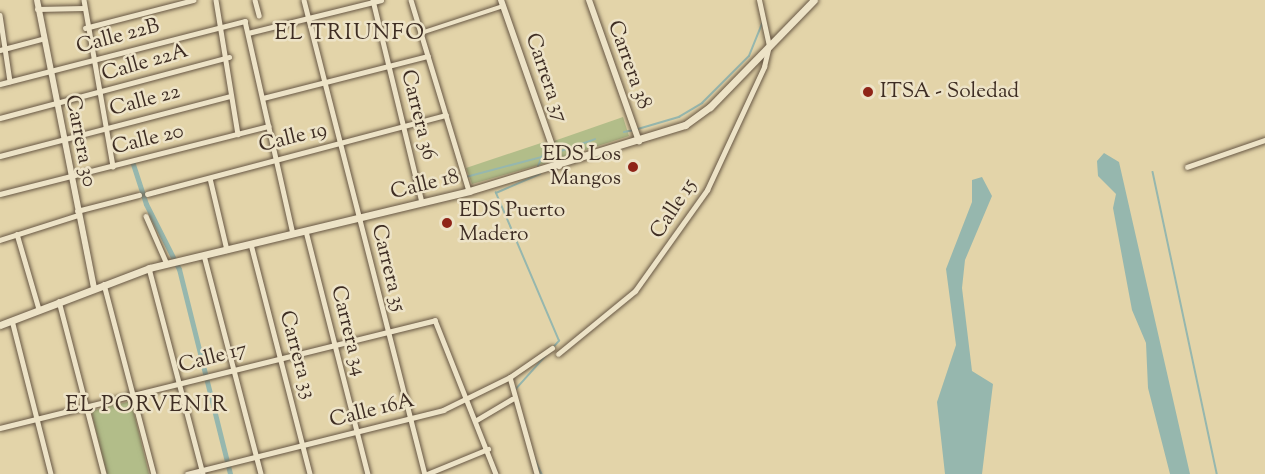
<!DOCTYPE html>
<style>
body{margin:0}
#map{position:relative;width:1265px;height:474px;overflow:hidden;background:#e3d4a9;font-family:"Sorts Mill Goudy",serif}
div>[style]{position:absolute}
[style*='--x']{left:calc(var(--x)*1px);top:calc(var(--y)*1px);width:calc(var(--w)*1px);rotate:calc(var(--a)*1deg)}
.green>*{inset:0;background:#b2bd89}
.water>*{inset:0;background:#96b7ae}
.stream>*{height:1.5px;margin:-0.75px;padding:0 0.75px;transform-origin:0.75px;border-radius:0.75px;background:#96b7ae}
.canal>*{height:5px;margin:-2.5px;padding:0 2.5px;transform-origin:2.5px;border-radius:2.5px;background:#96b7ae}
.roads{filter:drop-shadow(0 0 2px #675744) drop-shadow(0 0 2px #675744)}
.pedestrian>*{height:4px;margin:-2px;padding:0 2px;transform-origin:2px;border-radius:2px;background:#ede3c7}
.minor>*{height:4.5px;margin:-2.25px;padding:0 2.25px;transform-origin:2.25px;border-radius:2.25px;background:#ede3c7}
.tertiary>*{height:6px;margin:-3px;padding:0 3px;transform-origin:3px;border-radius:3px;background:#ede3c7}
.secondary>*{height:7px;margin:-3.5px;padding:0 3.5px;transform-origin:3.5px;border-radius:3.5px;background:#ede3c7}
.dots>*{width:16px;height:16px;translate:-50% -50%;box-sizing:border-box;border:3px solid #ede3c7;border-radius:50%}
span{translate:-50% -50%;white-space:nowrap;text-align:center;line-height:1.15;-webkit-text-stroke:5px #ede3c7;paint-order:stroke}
.street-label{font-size:21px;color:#3e2d23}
.poi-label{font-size:21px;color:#3e2d23}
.left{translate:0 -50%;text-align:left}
.right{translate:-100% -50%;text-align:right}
.neighbourhood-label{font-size:22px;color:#3e2d23;letter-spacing:1.5px}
</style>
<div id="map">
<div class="green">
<div style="clip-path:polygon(623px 117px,629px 136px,560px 158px,554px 141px)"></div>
<div style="clip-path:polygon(544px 142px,550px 162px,472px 184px,466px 168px)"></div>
<div style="clip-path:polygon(131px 401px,149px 474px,107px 474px,91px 411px)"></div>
</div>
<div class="water">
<div style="clip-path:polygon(1104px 153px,1119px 162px,1190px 474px,1170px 474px,1148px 388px,1146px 343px,1132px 310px,1113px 208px,1116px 194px,1098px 176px,1097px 161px)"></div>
<div style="clip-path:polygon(982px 177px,992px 196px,965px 260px,962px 288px,972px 371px,993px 384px,982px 474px,945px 474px,937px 402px,956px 345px,946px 269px,972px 202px,972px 180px)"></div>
</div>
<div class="stream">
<div style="--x:638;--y:129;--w:43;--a:-16.3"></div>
<div style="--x:679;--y:117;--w:27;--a:-31"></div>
<div style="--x:702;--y:103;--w:66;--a:-45"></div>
<div style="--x:749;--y:56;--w:35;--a:-68"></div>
<div style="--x:624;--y:132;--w:10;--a:-11"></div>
<div style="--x:558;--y:152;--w:39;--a:-19"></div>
<div style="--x:538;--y:166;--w:24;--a:-66"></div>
<div style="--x:1153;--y:172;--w:309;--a:78"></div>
<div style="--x:466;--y:177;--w:90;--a:-14.8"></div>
<div style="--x:515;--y:390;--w:66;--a:-48.1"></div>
<div style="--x:559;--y:341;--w:161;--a:-113.1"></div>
<div style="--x:496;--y:193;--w:48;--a:-23.4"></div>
<div style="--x:534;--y:457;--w:19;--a:65"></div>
</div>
<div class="canal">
<div style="--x:132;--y:161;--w:45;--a:72"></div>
<div style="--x:146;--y:204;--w:73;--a:63.1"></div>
<div style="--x:179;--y:269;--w:211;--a:76"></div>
</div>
<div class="roads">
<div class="pedestrian">
<div style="--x:421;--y:33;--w:86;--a:-18.2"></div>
</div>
<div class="minor">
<div style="--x:84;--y:0;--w:169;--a:80.1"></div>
<div style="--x:216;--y:0;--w:136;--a:80.7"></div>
<div style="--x:255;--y:0;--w:16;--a:75"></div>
<div style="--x:304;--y:0;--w:489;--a:75.7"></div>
<div style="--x:373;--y:0;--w:208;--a:76.4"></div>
<div style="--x:411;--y:0;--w:200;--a:73.1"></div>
<div style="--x:37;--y:9;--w:47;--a:-1.2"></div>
<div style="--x:0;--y:15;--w:67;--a:81.4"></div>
<div style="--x:85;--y:28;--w:112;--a:-14.5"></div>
<div style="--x:248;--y:33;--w:137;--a:-13.9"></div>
<div style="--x:0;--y:50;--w:43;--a:-14.7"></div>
<div style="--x:0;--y:84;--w:253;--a:-14.4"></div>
<div style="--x:245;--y:21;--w:218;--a:77.3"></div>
<div style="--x:263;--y:98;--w:170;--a:-14.3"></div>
<div style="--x:0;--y:118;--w:237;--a:-14.9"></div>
<div style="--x:0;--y:156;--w:238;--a:-14.6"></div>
<div style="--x:1187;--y:167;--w:83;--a:-19.1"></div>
<div style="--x:210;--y:178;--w:74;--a:76.7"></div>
<div style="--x:0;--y:194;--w:277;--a:-14.2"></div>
<div style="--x:147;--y:194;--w:309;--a:-14.8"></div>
<div style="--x:77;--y:211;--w:64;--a:-14.5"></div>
<div style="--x:146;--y:216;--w:52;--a:66.4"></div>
<div style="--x:306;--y:231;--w:251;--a:75.7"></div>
<div style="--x:17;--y:234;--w:78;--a:73.7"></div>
<div style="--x:0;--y:240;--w:82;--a:-17.8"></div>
<div style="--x:251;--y:244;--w:237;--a:75.6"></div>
<div style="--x:204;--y:255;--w:226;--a:75.4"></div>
<div style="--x:149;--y:268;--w:213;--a:75.3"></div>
<div style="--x:104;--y:284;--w:196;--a:75.3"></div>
<div style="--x:59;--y:301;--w:179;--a:75.4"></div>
<div style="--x:12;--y:320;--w:159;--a:75.8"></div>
<div style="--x:558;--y:354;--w:99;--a:-39.3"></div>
<div style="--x:635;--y:291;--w:124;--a:-54.5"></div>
<div style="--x:707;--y:190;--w:136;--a:-65.1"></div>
<div style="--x:764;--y:67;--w:22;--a:-77"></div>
<div style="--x:769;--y:46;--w:47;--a:-102.3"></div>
<div style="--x:510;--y:377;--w:101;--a:74.4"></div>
<div style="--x:475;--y:421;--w:43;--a:-30.7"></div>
<div style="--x:0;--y:428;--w:448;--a:-13.9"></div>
<div style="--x:435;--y:320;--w:166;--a:68.4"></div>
<div style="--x:187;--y:474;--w:264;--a:-14"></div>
<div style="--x:443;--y:410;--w:75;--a:-26.2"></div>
<div style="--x:510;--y:377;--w:51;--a:-34.6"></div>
<div style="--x:427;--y:474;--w:66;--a:-22.3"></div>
</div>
<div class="tertiary">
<div style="--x:37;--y:0;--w:293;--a:78.8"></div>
<div style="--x:501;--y:0;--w:176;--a:70.7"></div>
<div style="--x:589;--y:0;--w:150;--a:70.5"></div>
</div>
<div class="secondary">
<div style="--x:0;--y:325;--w:160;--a:-20.9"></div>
<div style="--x:149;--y:268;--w:329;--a:-13.5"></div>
<div style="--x:469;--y:191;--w:226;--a:-17"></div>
<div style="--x:685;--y:125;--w:31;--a:-36"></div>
<div style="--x:710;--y:107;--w:149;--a:-45.8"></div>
</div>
</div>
<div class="dots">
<div style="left:868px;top:92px;background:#8f2418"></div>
<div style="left:633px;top:167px;background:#8f2418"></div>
<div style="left:447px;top:223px;background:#8f2418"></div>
</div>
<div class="street-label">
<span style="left:118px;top:37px;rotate:-15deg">Calle 22B</span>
<span style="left:145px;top:63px;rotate:-16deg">Calle 22A</span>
<span style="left:629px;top:65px;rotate:70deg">Carrera 38</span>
<span style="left:546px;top:78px;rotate:71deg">Carrera 37</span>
<span style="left:145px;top:101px;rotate:-15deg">Calle 22</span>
<span style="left:418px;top:115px;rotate:76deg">Carrera 36</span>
<span style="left:293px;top:138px;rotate:-14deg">Calle 19</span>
<span style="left:148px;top:140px;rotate:-14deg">Calle 20</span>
<span style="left:80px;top:141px;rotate:79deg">Carrera 30</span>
<span style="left:425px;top:185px;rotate:-14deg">Calle 18</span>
<span style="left:674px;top:209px;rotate:-57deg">Calle 15</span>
<span style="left:388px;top:268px;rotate:76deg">Carrera 35</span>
<span style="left:348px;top:331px;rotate:76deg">Carrera 34</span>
<span style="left:297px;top:355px;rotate:75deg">Carrera 33</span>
<span style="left:213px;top:358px;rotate:-15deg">Calle 17</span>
<span style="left:372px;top:411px;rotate:-14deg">Calle 16A</span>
</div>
<div class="poi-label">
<span class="left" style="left:880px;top:92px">ITSA - Soledad</span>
<span class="right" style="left:621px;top:167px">EDS Los<br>Mangos</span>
<span class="left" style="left:459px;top:223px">EDS Puerto<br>Madero</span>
</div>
<div class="neighbourhood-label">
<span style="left:350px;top:35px">EL TRIUNFO</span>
<span style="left:147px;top:407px">EL PORVENIR</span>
</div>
</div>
